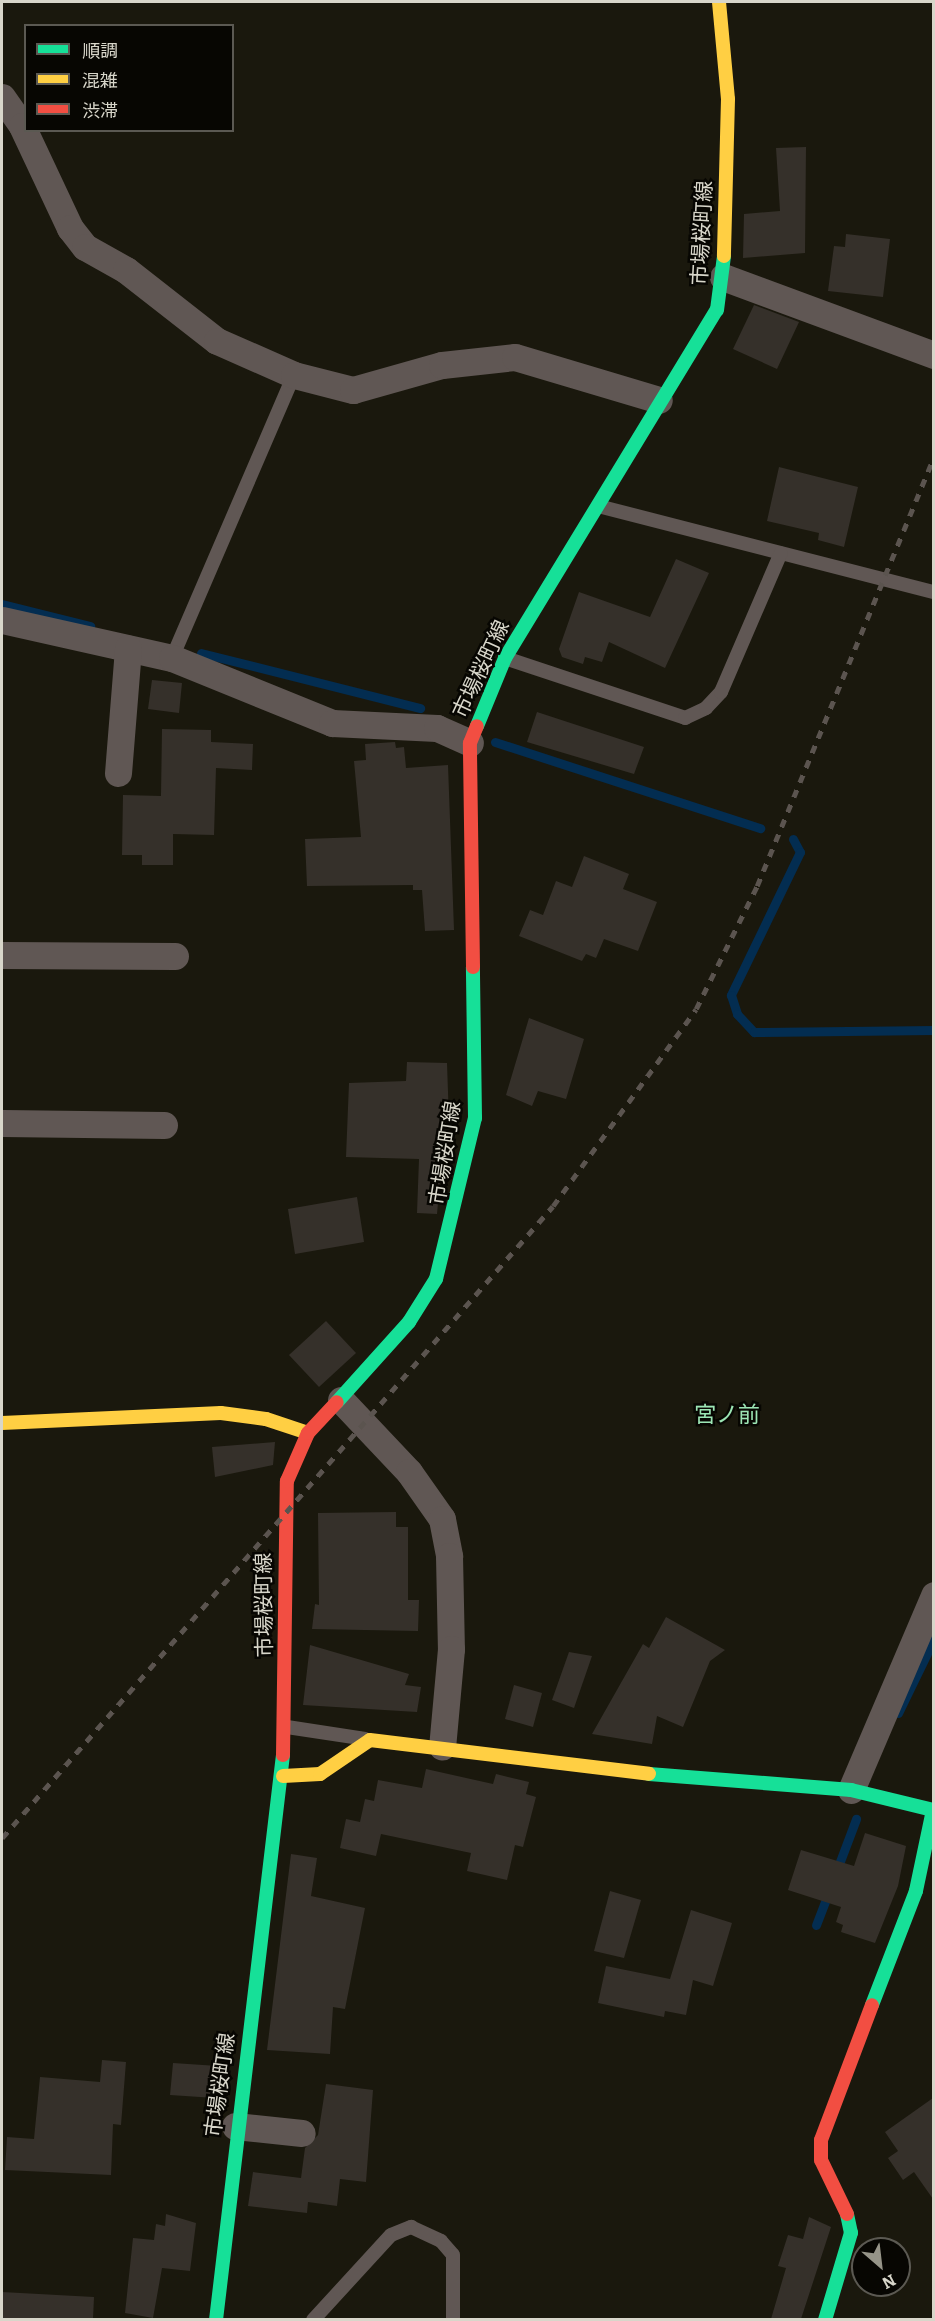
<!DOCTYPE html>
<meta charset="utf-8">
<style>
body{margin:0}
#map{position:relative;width:935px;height:2321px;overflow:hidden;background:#1a180d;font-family:Bitter,"Noto Sans JP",serif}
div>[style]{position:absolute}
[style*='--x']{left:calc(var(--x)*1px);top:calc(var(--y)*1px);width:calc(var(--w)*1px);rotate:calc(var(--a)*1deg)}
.stream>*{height:9px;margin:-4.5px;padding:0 4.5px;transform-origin:4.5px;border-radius:4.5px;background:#032d51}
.building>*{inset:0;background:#35302a}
.lane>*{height:14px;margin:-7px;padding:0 7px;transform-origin:7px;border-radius:7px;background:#605754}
.street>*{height:27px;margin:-13.5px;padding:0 13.5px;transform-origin:13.5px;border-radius:13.5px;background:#605754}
.fast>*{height:14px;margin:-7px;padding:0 7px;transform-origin:7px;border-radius:7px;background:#16e098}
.slow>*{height:14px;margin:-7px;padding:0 7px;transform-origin:7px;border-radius:7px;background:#ffcf43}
.jam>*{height:14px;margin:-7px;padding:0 7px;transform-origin:7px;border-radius:7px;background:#f24e42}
.rail>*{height:4.5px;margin-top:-2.25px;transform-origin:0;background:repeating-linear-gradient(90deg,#5b544f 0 8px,transparent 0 16px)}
span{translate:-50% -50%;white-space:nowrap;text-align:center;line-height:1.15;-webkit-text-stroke:5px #070602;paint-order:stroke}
.street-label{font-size:21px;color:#d8d6ca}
.neighbourhood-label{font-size:22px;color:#9ce5b4}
.frame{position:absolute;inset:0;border:3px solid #d8d6ca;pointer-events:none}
.legend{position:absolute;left:24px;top:24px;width:210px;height:108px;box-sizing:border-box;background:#070602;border:2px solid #5b5952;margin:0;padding:8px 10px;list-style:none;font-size:18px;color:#d8d6ca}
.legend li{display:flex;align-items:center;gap:12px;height:30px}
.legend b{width:30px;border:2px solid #5b5952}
.north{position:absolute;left:851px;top:2237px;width:60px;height:60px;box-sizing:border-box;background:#070602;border:2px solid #5b5952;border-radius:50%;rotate:152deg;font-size:16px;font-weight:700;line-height:24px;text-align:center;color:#d8d6ca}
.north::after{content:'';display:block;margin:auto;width:21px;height:27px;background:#969488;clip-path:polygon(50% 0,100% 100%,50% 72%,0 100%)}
</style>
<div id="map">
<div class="stream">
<div style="--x:2;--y:604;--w:91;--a:14"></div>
<div style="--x:201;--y:653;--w:226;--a:14.1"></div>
<div style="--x:495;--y:742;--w:279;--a:18"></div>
<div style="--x:793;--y:839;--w:15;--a:62"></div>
<div style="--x:800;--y:852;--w:159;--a:115.8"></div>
<div style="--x:731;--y:995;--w:20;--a:72"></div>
<div style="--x:737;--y:1014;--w:25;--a:47"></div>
<div style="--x:754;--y:1032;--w:180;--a:-0.6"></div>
<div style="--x:898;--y:1713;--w:82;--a:-64.1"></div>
<div style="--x:836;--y:1872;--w:57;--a:-69.3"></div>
<div style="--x:816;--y:1925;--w:36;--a:-69"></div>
</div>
<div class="building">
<div style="clip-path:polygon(806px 147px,805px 253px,743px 258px,744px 214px,780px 211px,776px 148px)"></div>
<div style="clip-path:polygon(846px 234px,890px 239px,883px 297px,828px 291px,834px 246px,845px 247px)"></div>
<div style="clip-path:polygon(754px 305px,799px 322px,777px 369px,733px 349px)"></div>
<div style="clip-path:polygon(779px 467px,858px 487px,844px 547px,818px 540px,819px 533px,767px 521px)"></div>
<div style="clip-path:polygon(676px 559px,709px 573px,665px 668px,609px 642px,602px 662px,585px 657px,583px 664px,562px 657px,559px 649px,579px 592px,650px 617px)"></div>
<div style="clip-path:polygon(152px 680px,182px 683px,179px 713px,148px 709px)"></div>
<div style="clip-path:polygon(537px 712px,644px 747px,634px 774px,527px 742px)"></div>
<div style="clip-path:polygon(162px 729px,211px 730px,211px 742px,253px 744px,252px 770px,216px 768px,214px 835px,173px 834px,173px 865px,142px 865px,142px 855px,122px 855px,123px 795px,161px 796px)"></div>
<div style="clip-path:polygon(395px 742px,396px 748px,404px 747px,406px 768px,448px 765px,454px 930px,425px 931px,422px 890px,413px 890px,413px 885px,307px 886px,305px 839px,361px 837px,354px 761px,366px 760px,365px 744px)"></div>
<div style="clip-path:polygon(584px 856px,629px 874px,623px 889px,657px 902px,638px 951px,604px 939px,596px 958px,586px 954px,582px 961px,519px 936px,530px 910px,543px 915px,556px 881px,572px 887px)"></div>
<div style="clip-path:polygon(529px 1018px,584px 1039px,566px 1099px,538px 1091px,532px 1106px,506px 1095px)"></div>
<div style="clip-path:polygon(407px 1062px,447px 1063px,450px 1150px,448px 1160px,442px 1159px,437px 1214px,417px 1213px,419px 1159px,346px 1157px,349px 1083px,406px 1081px)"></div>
<div style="clip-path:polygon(357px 1197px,364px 1242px,295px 1254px,288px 1209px)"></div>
<div style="clip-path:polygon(326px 1321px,356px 1353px,319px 1387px,289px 1355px)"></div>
<div style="clip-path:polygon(275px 1442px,273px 1465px,215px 1477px,212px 1447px)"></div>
<div style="clip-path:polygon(396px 1512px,396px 1527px,408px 1527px,408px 1600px,419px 1600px,418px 1631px,312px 1629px,315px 1604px,319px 1605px,318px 1513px)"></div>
<div style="clip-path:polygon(666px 1617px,725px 1650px,710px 1661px,683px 1727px,657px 1716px,652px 1744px,592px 1734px,643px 1644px,649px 1648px)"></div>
<div style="clip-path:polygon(310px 1645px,409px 1674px,405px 1685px,421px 1687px,417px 1712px,303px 1705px)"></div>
<div style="clip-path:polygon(569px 1652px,592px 1656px,574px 1708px,552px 1700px)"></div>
<div style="clip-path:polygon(514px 1685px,542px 1693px,533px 1727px,505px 1719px)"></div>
<div style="clip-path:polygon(426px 1769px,493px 1784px,496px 1774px,529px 1782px,526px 1794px,536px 1797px,523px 1847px,515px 1845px,507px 1880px,467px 1871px,471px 1853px,381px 1834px,376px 1856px,340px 1848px,346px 1819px,360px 1822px,365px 1799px,374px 1801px,378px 1780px,422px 1788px)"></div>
<div style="clip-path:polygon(865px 1833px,906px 1846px,898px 1886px,875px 1943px,841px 1932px,843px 1925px,836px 1922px,841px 1907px,788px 1890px,801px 1850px,854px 1866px)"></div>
<div style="clip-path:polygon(291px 1854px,317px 1858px,311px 1896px,365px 1908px,345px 2009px,333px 2007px,330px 2054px,267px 2050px)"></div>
<div style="clip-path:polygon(610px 1891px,641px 1900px,624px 1958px,594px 1951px)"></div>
<div style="clip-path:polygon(691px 1910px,732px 1923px,713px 1986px,693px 1980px,686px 2015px,665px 2011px,664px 2017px,598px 2003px,606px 1966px,670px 1979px)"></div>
<div style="clip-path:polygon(102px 2060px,126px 2062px,121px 2125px,113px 2124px,111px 2175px,5px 2170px,7px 2137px,34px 2139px,40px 2077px,100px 2082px)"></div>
<div style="clip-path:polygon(173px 2063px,218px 2066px,215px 2098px,170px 2095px)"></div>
<div style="clip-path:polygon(326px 2084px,373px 2090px,366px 2182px,340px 2179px,337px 2206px,308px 2202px,307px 2213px,248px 2206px,253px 2172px,301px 2178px,305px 2148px,318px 2135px)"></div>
<div style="clip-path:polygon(933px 2098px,933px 2199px,914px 2172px,903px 2180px,888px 2158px,898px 2151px,885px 2132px)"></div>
<div style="clip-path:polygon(166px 2214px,196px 2223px,190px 2271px,162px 2268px,153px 2318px,125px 2313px,133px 2238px,154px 2240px,156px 2224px,165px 2226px)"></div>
<div style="clip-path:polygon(809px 2217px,831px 2227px,801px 2319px,771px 2319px,786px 2268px,778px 2266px,788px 2235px,803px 2239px)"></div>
<div style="clip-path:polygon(2px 2292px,94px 2297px,93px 2319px,2px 2319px)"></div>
</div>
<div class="lane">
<div style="--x:598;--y:506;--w:347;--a:14.4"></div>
<div style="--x:172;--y:658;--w:308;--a:-66.7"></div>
<div style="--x:505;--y:658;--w:190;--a:18.4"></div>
<div style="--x:685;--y:718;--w:23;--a:-25"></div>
<div style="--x:706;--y:708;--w:22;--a:-47"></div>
<div style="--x:721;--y:692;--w:151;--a:-66.7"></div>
<div style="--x:287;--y:1727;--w:79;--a:8.7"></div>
<div style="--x:313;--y:2320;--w:115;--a:-47.5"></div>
<div style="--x:391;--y:2235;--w:22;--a:-22"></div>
<div style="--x:411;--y:2227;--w:33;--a:25"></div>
<div style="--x:441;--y:2241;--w:18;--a:49"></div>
<div style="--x:453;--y:2255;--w:65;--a:90"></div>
</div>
<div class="street">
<div style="--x:2;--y:97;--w:35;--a:55"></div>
<div style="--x:22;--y:126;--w:113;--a:64.8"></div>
<div style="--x:70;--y:228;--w:24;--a:52"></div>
<div style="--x:85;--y:247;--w:47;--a:29.3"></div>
<div style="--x:126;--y:270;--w:115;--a:38"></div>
<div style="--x:217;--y:341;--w:84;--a:23.8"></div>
<div style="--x:294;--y:375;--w:61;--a:14.3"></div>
<div style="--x:353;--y:390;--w:92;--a:-15.7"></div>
<div style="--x:442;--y:365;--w:73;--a:-6.3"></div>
<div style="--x:515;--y:357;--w:150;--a:16.6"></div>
<div style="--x:723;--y:277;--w:225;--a:20.3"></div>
<div style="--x:2;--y:620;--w:174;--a:12.6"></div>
<div style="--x:172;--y:658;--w:173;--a:22.1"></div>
<div style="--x:332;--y:723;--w:105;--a:2.7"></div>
<div style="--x:437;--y:728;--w:36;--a:24"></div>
<div style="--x:118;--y:773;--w:125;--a:-85.4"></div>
<div style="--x:2;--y:955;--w:173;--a:0.3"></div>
<div style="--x:2;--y:1123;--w:162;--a:0.7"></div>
<div style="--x:341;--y:1400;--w:99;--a:46.6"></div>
<div style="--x:409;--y:1472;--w:57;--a:54.9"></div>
<div style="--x:442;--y:1519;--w:38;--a:79"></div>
<div style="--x:449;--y:1556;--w:93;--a:88.8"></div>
<div style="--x:451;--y:1649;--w:98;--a:95.2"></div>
<div style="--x:851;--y:1790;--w:212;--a:-66.9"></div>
<div style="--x:235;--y:2126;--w:67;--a:6"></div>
</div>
<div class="fast">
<div style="--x:477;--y:726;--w:74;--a:-67.6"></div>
<div style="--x:505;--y:658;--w:407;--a:-58.7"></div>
<div style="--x:717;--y:310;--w:54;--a:-82.6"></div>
<div style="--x:337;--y:1402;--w:108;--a:-48"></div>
<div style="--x:409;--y:1322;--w:51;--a:-57.9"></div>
<div style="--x:436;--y:1279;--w:166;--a:-76.4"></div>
<div style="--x:475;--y:1118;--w:151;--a:-90.8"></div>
<div style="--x:649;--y:1774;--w:203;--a:4.5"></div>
<div style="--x:851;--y:1790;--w:84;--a:13.7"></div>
<div style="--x:933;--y:1810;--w:83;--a:101.9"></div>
<div style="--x:916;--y:1891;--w:122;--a:111.1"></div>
<div style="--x:216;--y:2320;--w:569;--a:-83.24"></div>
<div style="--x:825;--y:2320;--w:91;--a:-73.4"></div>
<div style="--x:851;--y:2233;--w:19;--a:-102"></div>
</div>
<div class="slow">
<div style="--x:719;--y:2;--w:97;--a:84.7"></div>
<div style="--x:728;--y:99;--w:157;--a:91.5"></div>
<div style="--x:2;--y:1423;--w:219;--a:-2.6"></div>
<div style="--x:221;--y:1413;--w:45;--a:7.6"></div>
<div style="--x:266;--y:1419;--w:44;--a:18.4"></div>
<div style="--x:283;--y:1776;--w:37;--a:-3"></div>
<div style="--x:320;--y:1774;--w:60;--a:-34.2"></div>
<div style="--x:370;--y:1740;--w:281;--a:6.9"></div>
</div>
<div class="jam">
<div style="--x:473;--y:967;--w:224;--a:-90.8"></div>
<div style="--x:470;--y:743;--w:18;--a:-68"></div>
<div style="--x:283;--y:1755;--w:274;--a:-89.2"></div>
<div style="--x:287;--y:1481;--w:52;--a:-66.4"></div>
<div style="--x:308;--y:1433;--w:42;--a:-46.9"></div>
<div style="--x:847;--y:2214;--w:60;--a:-115.7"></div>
<div style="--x:821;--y:2160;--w:20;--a:-90"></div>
<div style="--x:821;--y:2140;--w:144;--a:-69.3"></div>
</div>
<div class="rail">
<div style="--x:2;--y:1838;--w:838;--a:-48.92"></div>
<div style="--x:553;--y:1206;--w:243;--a:-54"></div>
<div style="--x:696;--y:1009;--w:137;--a:-63.6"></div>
<div style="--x:757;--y:886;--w:464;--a:-67.6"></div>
</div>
<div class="street-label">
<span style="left:702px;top:233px;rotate:-87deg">市場桜町線</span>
<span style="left:481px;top:669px;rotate:-65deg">市場桜町線</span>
<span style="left:445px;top:1153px;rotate:-81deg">市場桜町線</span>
<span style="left:264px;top:1605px;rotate:-91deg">市場桜町線</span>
<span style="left:220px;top:2085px;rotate:-82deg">市場桜町線</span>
</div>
<div class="neighbourhood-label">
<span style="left:727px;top:1415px">宮ノ前</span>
</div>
<div class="frame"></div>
<ul class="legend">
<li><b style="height:8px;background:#16e098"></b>順調</li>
<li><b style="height:8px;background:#ffcf43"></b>混雑</li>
<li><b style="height:8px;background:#f24e42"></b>渋滞</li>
</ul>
<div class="north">N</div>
</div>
